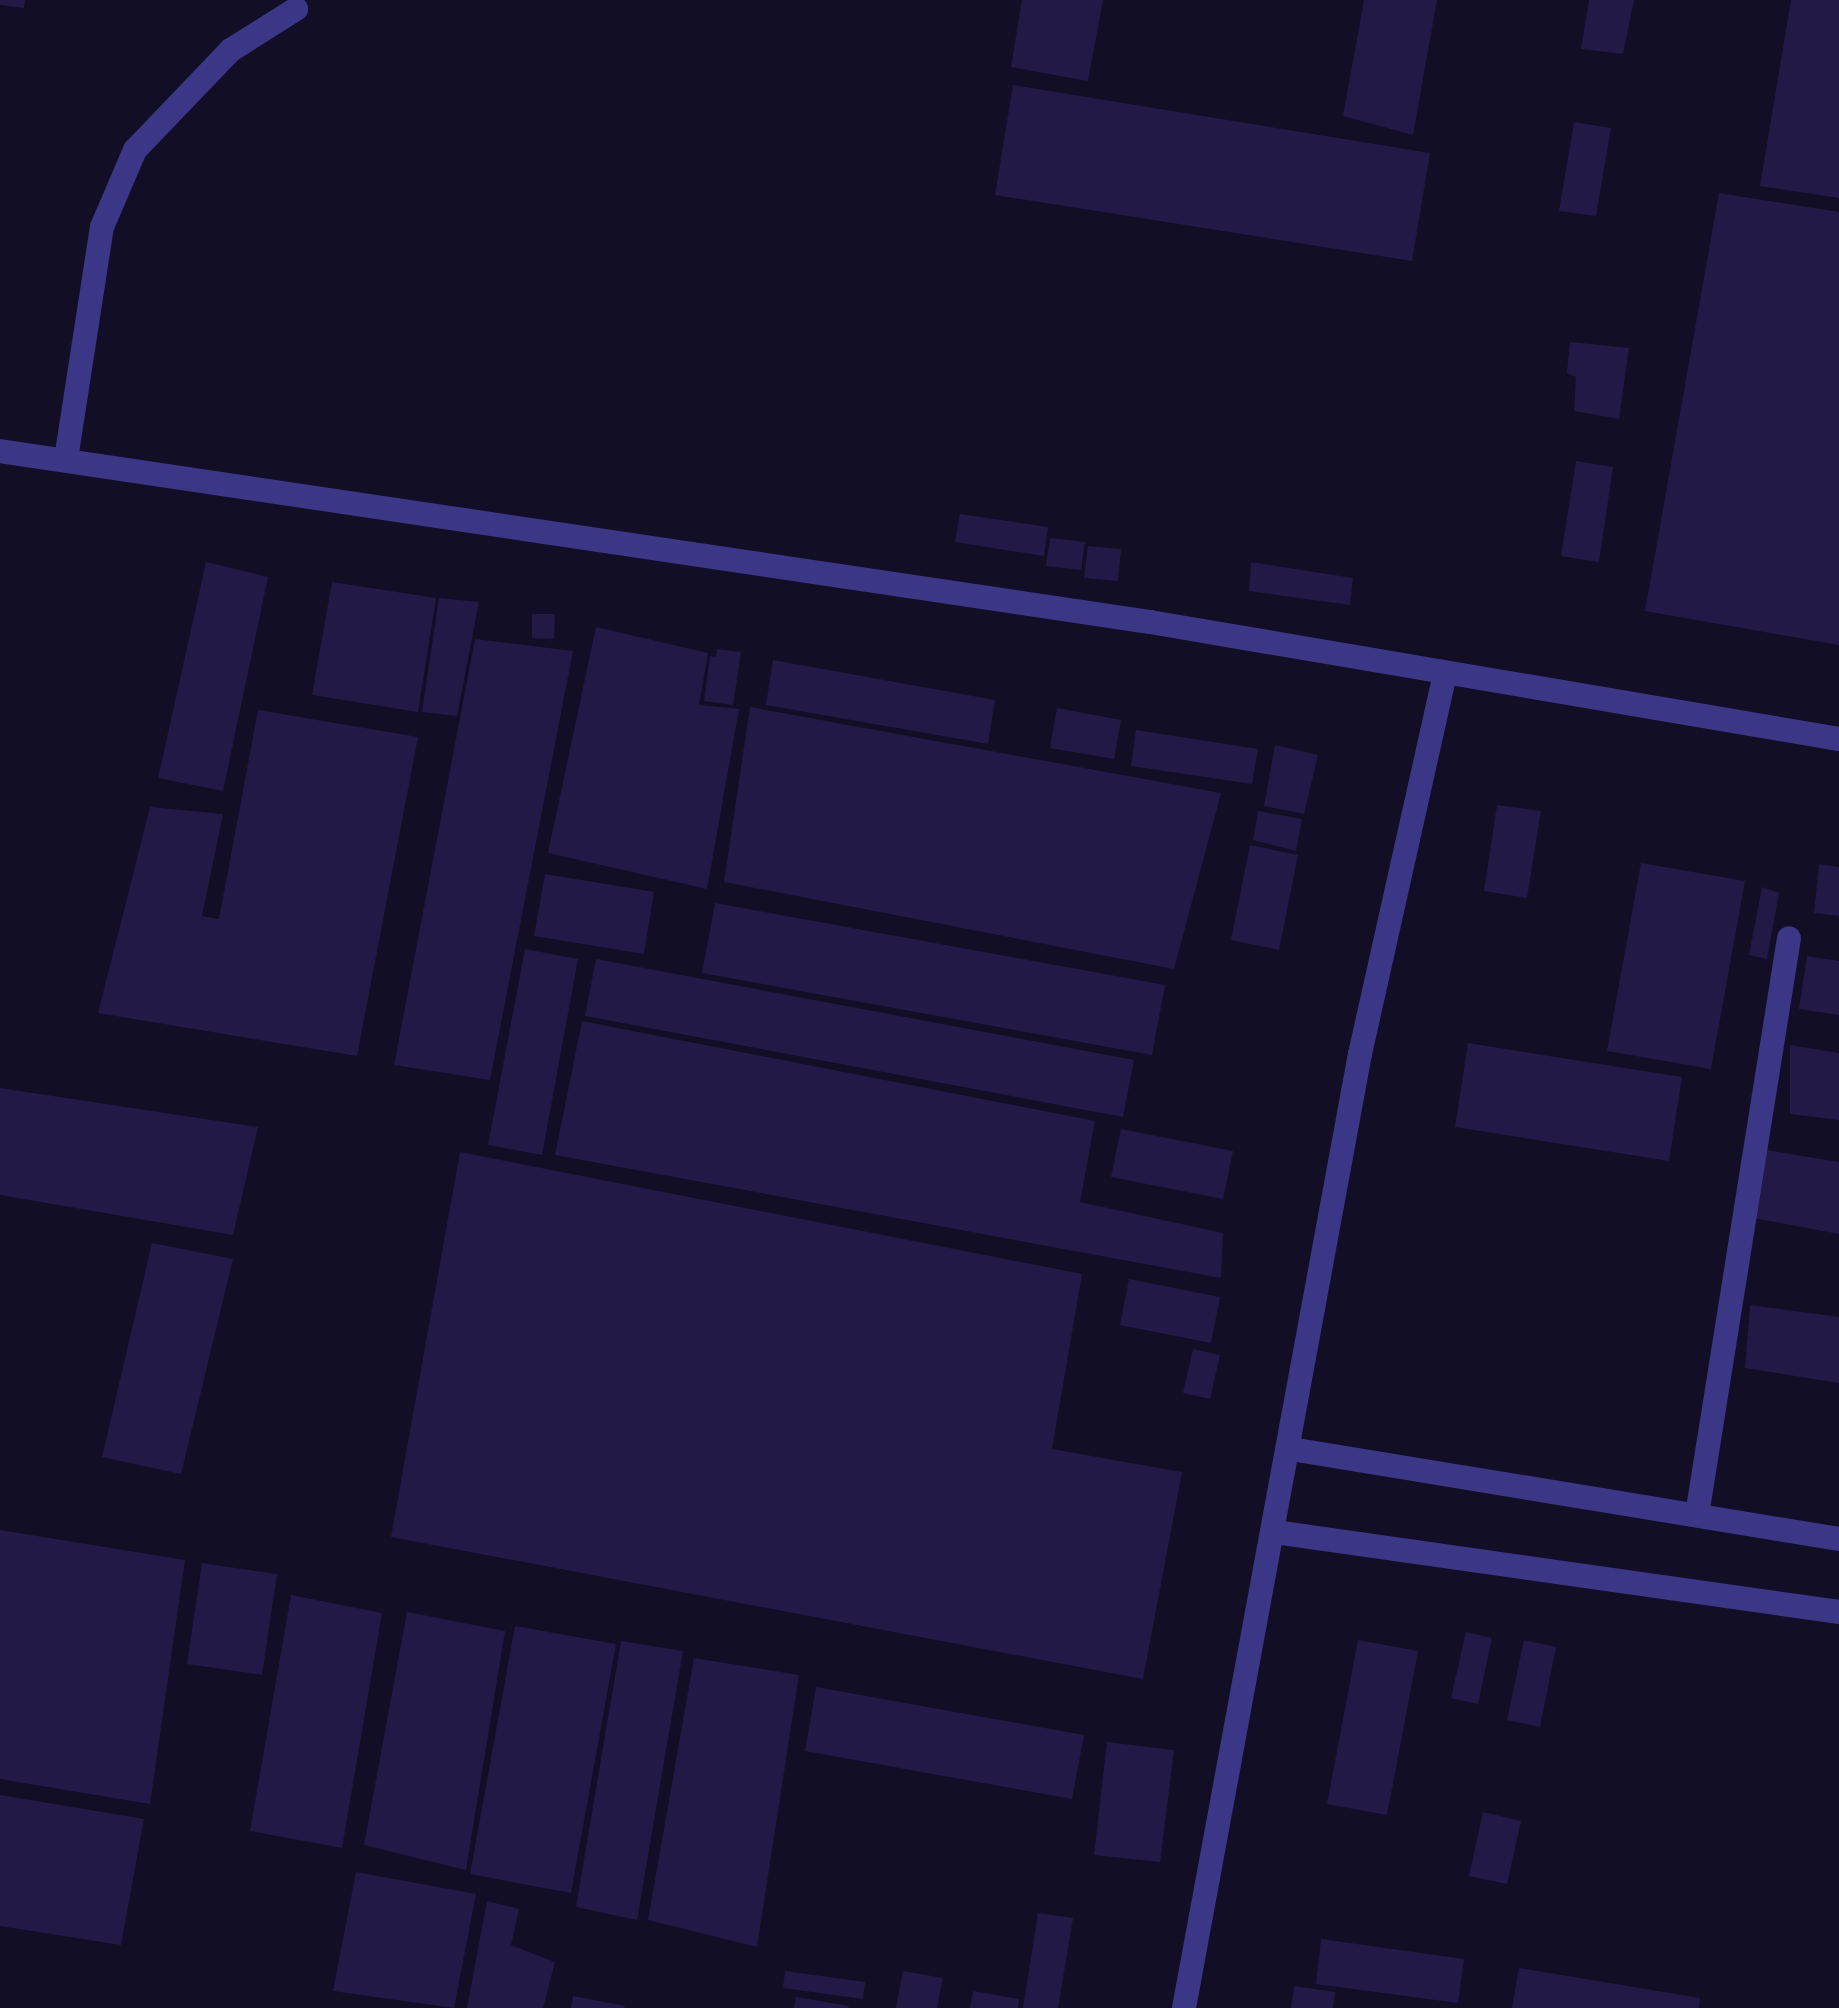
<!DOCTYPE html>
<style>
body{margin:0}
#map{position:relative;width:1839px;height:2008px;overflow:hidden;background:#120e25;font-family:Barlow,sans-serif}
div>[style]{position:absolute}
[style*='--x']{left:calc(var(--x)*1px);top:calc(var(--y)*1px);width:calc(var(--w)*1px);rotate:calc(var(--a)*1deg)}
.building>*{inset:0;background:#231947}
.lane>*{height:24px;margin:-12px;padding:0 12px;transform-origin:12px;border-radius:12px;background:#3b3686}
span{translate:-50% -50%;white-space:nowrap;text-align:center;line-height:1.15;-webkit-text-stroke:12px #120e25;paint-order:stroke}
</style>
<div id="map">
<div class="building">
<div style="clip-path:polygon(0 0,25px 0,24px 8px,0 5px)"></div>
<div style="clip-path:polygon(1022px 0,1103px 0,1088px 81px,1011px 67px)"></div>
<div style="clip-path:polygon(1364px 0,1437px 0,1413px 135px,1343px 116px)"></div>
<div style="clip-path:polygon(1589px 0,1634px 0,1623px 54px,1581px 49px)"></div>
<div style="clip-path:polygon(1791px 0,1839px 0,1839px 198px,1760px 186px)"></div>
<div style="clip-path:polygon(1013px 85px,1430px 153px,1412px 261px,995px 195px)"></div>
<div style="clip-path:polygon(1574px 122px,1611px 128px,1596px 216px,1559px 211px)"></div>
<div style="clip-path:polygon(1719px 193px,1839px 212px,1839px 645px,1645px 611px)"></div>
<div style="clip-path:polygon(1570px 342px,1629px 348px,1619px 419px,1574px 411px,1576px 377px,1567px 373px)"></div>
<div style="clip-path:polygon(1576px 461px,1613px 467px,1599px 562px,1561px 556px)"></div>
<div style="clip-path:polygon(960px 514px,1048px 527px,1044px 556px,955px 542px)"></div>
<div style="clip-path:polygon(1050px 538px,1085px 542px,1081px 570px,1046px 566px)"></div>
<div style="clip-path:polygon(1088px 546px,1121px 549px,1118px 581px,1084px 578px)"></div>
<div style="clip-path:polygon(206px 562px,268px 577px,223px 791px,158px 778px)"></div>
<div style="clip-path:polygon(1251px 562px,1353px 578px,1350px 605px,1249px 591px)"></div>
<div style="clip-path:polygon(332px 582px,436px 598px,418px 712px,312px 695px)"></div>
<div style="clip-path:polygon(439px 598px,479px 602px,457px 716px,422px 712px)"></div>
<div style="clip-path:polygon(532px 614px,555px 614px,554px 639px,532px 638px)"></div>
<div style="clip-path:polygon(596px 627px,708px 653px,699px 705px,739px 709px,707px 889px,548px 853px)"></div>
<div style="clip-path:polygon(475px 639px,573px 651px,490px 1080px,394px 1065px)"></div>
<div style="clip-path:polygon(717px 649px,741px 652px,733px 705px,704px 701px,710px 656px,716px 657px)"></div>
<div style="clip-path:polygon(773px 660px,995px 700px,988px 744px,766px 705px)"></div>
<div style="clip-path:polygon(750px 707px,1221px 793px,1174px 969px,724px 882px)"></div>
<div style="clip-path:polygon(1057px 708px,1121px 720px,1114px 759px,1050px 748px)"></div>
<div style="clip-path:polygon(258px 710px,418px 737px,357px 1056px,98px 1013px,150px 807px,223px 814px,202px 916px,219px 919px)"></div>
<div style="clip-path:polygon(1136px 730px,1258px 749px,1252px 784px,1131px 766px)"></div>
<div style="clip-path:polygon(1275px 745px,1318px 755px,1304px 814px,1264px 806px)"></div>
<div style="clip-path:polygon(1497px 805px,1541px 811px,1527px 898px,1484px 891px)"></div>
<div style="clip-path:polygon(1258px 811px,1302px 819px,1296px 851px,1253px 840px)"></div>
<div style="clip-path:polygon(1250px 845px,1298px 855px,1279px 950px,1231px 940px)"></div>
<div style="clip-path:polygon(1641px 863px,1745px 881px,1711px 1069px,1607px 1051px)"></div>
<div style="clip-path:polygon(1819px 864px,1839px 867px,1839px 916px,1814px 913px)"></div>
<div style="clip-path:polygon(545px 874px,654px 892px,644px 954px,534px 936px)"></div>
<div style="clip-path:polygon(1762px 887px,1779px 893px,1767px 959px,1749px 955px)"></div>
<div style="clip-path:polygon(715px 903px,1165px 985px,1152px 1055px,702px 973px)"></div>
<div style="clip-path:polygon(525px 949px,578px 959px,542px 1155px,488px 1145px)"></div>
<div style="clip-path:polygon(1807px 956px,1839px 961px,1839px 1015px,1799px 1009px)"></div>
<div style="clip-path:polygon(596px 959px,1134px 1060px,1123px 1117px,585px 1016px)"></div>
<div style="clip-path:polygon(582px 1021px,1095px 1121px,1080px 1202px,1223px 1233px,1221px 1278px,555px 1155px)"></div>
<div style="clip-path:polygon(1468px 1043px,1682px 1077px,1669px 1161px,1455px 1127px)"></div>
<div style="clip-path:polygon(1790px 1045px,1839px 1053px,1839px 1120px,1790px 1114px)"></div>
<div style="clip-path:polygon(0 1088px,258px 1127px,233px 1235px,0 1195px)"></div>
<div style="clip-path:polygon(1121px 1129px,1233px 1151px,1223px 1199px,1111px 1177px)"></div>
<div style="clip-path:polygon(1766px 1150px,1839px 1162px,1839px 1234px,1754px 1218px)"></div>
<div style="clip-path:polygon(460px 1152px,1082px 1274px,1052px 1449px,1182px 1472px,1143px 1679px,391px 1537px)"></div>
<div style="clip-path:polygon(152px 1243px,233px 1259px,181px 1474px,102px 1457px)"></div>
<div style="clip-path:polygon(1129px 1279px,1220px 1297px,1211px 1343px,1120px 1325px)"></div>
<div style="clip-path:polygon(1750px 1305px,1839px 1317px,1839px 1383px,1745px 1368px)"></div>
<div style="clip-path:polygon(1193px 1349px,1220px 1355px,1210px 1399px,1183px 1393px)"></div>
<div style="clip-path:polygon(0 1530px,185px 1560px,150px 1804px,0 1779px)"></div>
<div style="clip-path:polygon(202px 1563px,277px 1574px,262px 1675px,187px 1664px)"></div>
<div style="clip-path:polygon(291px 1595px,382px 1613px,342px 1848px,250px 1831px)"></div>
<div style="clip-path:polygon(407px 1612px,505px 1631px,466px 1870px,364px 1845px)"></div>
<div style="clip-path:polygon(515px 1626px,616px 1644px,571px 1893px,470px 1874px)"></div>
<div style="clip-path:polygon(1466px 1632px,1492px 1638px,1478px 1704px,1451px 1698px)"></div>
<div style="clip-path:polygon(1358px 1640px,1418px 1651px,1387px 1815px,1327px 1804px)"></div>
<div style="clip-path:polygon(1524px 1640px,1556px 1647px,1540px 1727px,1507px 1720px)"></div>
<div style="clip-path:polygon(621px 1641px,683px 1651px,637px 1920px,576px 1907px)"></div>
<div style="clip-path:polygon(694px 1658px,799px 1675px,757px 1947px,648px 1920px)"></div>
<div style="clip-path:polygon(816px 1687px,1084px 1735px,1072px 1799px,805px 1751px)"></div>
<div style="clip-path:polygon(1107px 1742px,1174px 1750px,1160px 1862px,1094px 1855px)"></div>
<div style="clip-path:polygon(0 1795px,144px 1819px,121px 1945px,0 1926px)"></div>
<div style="clip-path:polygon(1483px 1812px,1521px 1821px,1507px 1884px,1469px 1876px)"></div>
<div style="clip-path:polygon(356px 1872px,476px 1894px,454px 2008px,333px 1991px)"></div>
<div style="clip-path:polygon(487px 1901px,519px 1909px,511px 1945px,555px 1962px,543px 2008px,467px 2008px)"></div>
<div style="clip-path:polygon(1038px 1913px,1073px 1918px,1058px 2008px,1023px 2008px)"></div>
<div style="clip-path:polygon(1321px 1939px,1464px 1959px,1458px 2003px,1316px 1984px)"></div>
<div style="clip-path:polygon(1519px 1968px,1700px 1998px,1699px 2008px,1512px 2008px)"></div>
<div style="clip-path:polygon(785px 1971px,865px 1982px,863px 1999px,783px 1988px)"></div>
<div style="clip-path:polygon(903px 1971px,943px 1978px,937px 2008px,896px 2008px)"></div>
<div style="clip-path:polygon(1294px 1986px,1335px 1992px,1333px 2008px,1291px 2008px)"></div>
<div style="clip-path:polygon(973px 1991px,1019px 1999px,1018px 2008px,970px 2008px)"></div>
<div style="clip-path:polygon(573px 1996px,625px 2006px,624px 2008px,571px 2008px)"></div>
<div style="clip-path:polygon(796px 1997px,849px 2006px,848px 2008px,794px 2008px)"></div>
</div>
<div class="lane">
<div style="--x:0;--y:451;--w:1163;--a:8.46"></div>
<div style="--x:1150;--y:622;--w:699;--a:9.64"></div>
<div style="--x:66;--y:459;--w:235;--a:-81.2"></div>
<div style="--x:102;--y:227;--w:84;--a:-66.8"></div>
<div style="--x:135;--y:150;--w:139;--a:-46.2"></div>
<div style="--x:231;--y:50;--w:77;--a:-32.2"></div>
<div style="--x:1291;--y:1449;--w:555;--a:9.33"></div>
<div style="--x:1697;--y:1515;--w:584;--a:-80.94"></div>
<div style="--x:1275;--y:1532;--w:570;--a:8.07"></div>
<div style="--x:1184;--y:2008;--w:970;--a:-79.55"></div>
<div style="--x:1360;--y:1054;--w:389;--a:-77.4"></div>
</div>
</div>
